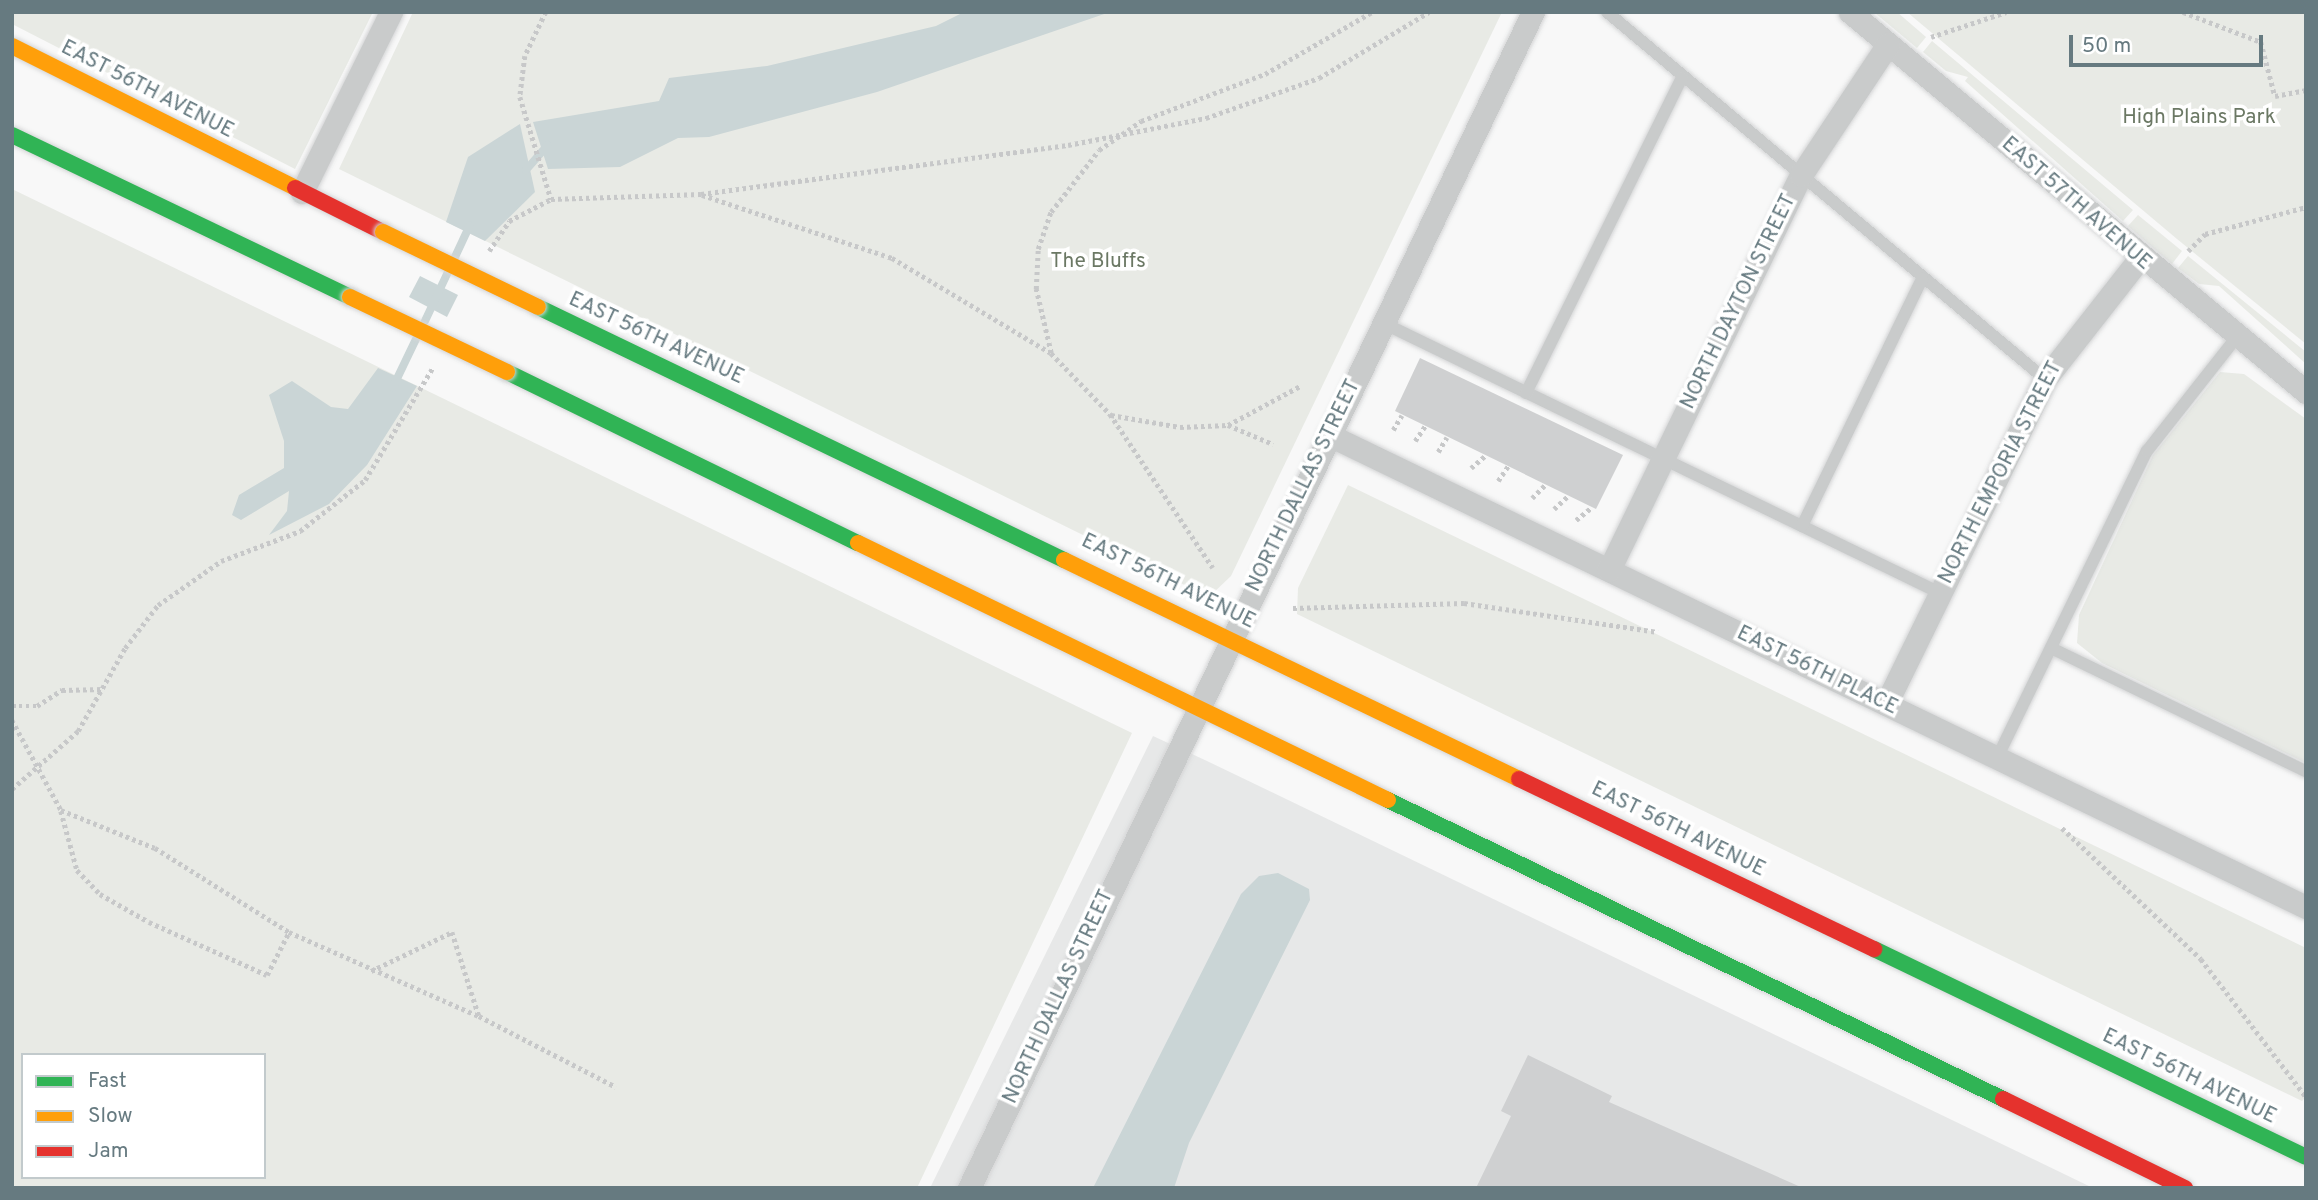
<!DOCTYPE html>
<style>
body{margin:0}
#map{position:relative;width:2318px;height:1200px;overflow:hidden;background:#f8f8f8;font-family:Overpass,sans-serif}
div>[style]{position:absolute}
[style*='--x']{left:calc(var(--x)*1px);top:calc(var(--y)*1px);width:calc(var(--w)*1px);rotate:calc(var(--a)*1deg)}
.built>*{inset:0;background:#e7e8e8}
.green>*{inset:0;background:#e8eae5}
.water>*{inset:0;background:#cad5d6}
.stream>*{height:8px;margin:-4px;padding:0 4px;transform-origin:4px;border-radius:4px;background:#cad5d6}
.building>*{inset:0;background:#cfd0d1}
.path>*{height:4.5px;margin-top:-2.25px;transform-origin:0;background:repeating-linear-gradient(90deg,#c7c8c9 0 3.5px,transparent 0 7px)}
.roads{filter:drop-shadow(0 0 2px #d4d5d6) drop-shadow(0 0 2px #d4d5d6)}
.lane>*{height:12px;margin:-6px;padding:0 6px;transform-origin:6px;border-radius:6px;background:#c9cbcb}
.street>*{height:23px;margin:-11.5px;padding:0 11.5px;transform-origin:11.5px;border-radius:11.5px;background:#c9cbcb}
.fast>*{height:16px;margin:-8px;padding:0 8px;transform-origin:8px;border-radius:8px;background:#30b455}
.slow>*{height:16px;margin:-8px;padding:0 8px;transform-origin:8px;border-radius:8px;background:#ff9f0a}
.jam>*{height:16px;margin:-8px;padding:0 8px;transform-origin:8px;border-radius:8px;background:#e5322d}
.bridges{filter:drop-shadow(0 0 2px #d4d5d6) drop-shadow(0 0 2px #d4d5d6)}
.slow-bridge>*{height:16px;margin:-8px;padding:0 8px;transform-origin:8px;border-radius:8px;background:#ff9f0a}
span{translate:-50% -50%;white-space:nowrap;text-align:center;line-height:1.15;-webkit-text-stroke:7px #fff;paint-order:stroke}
.street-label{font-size:21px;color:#667a80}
.park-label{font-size:21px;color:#6b7864}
.frame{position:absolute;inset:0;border:14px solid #667a80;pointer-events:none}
.legend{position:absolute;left:21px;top:1053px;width:245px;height:126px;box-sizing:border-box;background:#fff;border:2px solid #c2cacc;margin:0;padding:9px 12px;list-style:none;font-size:21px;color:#667a80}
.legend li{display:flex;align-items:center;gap:14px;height:35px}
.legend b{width:35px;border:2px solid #c2cacc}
.scale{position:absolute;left:2069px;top:35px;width:194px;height:32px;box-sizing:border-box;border:4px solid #667a80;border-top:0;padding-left:9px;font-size:21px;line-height:24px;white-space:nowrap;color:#667a80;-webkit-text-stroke:5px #fff;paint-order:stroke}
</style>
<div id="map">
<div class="built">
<div style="clip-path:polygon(1153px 736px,1207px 761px,2093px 1188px,930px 1188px)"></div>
</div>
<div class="green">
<div style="clip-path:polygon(12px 12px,373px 12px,295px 169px,12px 24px)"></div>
<div style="clip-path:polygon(413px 12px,1502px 12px,1231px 576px,1209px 597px,339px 169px)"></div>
<div style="clip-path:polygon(1897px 12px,1926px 37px,1917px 48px,1875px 13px)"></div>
<div style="clip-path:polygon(1907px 12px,2306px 12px,2306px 344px,2177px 239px)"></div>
<div style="clip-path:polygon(1932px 41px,2133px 210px,2123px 221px,1965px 81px,1968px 77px,1946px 71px,1923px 52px)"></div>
<div style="clip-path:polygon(evenodd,12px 189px,1132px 733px,917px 1188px,12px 1188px,12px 189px,23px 1055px,264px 1055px,264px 1177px,23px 1177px,23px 1055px)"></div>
<div style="clip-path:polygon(2138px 215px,2182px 251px,2172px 264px,2128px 226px)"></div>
<div style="clip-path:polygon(2188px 256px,2306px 352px,2306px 364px,2219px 286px,2199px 284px,2178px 268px)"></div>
<div style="clip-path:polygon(2220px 372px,2244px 374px,2306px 419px,2306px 763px,2102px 663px,2077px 643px,2079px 615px,2153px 455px)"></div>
<div style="clip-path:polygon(1348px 485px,2306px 948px,2306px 1097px,2302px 1101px,1297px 614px,1298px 588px)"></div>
</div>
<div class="water">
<div style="clip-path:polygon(964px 12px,1110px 12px,877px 92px,709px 137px,678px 138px,620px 167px,548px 169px,533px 122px,659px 101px,669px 78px,767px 66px,936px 26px)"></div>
<div style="clip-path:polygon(520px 124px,535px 192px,485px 241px,446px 222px,468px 157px)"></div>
<div style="clip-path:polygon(420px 276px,458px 295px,447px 317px,409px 297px)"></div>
<div style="clip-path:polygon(378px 368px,417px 386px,367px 465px,329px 504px,269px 535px,287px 511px,289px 491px,241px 520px,232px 515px,239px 495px,284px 468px,284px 441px,269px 395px,292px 381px,331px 407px,348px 409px)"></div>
<div style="clip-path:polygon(1278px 873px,1309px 889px,1310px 900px,1189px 1143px,1174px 1188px,1093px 1188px,1241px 894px,1259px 876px)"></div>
</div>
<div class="stream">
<div style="--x:526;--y:170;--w:33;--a:-49"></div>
<div style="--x:455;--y:257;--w:35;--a:-65"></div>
<div style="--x:425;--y:321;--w:54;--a:-64.9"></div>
<div style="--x:393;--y:387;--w:53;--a:-64.4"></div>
</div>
<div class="building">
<div style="clip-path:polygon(1420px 358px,1623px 455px,1596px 509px,1395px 411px)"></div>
<div style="clip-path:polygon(1528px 1055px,1612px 1096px,1609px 1102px,1803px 1188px,1476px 1188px,1511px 1116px,1501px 1111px)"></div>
</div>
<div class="path">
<div style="--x:546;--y:12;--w:49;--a:115.5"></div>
<div style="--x:525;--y:56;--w:41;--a:97"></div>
<div style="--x:520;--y:97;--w:107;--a:73.1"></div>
<div style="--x:2183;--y:12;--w:84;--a:21"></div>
<div style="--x:2261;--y:42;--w:56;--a:75.5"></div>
<div style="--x:2275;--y:96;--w:32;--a:-11"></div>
<div style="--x:1931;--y:37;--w:79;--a:-18.4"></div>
<div style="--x:702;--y:195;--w:200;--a:18.3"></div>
<div style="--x:892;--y:258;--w:185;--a:30.9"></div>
<div style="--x:1051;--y:353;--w:85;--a:46"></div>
<div style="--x:1110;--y:414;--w:185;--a:56.2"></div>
<div style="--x:489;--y:251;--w:36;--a:-56"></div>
<div style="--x:509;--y:221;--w:47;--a:-27.6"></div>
<div style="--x:551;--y:199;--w:150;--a:-1.9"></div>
<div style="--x:701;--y:194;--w:370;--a:-7.6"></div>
<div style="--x:1068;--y:145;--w:141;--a:-11.1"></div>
<div style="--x:1206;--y:118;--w:120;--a:-19.5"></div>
<div style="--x:1319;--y:78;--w:128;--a:-31"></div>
<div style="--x:2188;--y:251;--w:24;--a:-45"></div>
<div style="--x:2205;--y:234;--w:105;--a:-15"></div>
<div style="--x:1051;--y:353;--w:66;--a:-103.2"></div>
<div style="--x:1036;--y:289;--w:40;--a:-87.1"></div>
<div style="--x:1038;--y:249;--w:39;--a:-71"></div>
<div style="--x:1051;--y:212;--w:78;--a:-52.3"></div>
<div style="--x:1099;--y:150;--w:51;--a:-34.6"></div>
<div style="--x:1141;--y:121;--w:133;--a:-20.8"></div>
<div style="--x:1265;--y:74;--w:124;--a:-30.1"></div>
<div style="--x:1111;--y:415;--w:70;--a:9.9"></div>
<div style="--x:1180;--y:427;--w:48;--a:-2.4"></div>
<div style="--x:1228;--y:425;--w:82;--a:-28.4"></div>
<div style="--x:1228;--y:425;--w:49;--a:22.9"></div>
<div style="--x:1393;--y:430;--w:17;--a:-59"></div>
<div style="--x:1415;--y:441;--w:18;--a:-56"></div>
<div style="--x:1438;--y:452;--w:17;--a:-59"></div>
<div style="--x:1471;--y:468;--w:20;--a:-41"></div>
<div style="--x:1498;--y:481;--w:18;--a:-56"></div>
<div style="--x:1532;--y:498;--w:20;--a:-45"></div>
<div style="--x:1554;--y:509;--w:19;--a:-43"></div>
<div style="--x:1576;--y:520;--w:21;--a:-39"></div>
<div style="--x:1293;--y:608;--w:171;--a:-1.7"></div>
<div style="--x:1464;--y:603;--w:196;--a:8.5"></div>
<div style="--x:12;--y:706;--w:25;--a:0"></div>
<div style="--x:37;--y:706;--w:30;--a:-33"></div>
<div style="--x:62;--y:690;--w:42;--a:-1.4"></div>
<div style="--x:12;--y:720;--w:102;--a:61.4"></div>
<div style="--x:61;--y:810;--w:101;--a:22"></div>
<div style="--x:155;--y:848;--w:158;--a:32.1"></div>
<div style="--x:289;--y:932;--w:208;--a:23.9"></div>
<div style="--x:479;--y:1016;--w:154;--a:27.4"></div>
<div style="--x:12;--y:789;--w:88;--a:-41.3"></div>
<div style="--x:78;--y:731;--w:95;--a:-60.5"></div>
<div style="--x:125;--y:648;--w:54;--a:-52.5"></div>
<div style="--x:158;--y:605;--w:77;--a:-34.9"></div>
<div style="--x:221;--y:561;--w:85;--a:-20.8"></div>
<div style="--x:300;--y:531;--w:83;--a:-38.1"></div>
<div style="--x:365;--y:480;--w:130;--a:-58.9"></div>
<div style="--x:61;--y:811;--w:61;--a:74.8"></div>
<div style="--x:77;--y:870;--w:33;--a:46"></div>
<div style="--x:100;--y:894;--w:56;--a:29.7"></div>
<div style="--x:149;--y:922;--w:129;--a:24.2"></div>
<div style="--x:267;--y:975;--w:48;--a:-62.9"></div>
<div style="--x:2062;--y:828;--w:191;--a:43.3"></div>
<div style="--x:2201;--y:959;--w:173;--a:52.7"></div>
<div style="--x:371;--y:971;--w:90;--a:-25.7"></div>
<div style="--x:452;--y:932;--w:88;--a:72.2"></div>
</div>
<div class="roads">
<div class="lane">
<div style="--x:1607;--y:12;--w:571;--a:39.96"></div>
<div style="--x:1383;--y:323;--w:619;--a:25.86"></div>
<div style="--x:1526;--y:393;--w:352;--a:-63.7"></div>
<div style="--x:1802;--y:526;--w:275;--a:-64.1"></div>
<div style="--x:2051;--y:648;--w:283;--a:25.8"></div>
<div style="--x:1997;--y:758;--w:342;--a:-64"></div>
<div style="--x:2147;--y:451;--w:142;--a:-51.8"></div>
</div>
<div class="street">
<div style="--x:1850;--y:12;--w:594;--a:39.81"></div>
<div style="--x:302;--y:192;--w:201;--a:-63.7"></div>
<div style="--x:1329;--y:435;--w:1085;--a:25.79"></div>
<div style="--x:1609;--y:570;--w:439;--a:-64.1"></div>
<div style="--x:1801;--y:175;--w:157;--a:-56.4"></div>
<div style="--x:1886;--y:704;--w:362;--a:-63.9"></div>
<div style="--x:2045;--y:379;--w:154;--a:-51.9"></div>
<div style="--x:969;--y:1188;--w:1304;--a:-64.38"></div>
</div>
<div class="fast">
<div style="--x:12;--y:135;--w:375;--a:25.6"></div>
<div style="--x:538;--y:307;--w:584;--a:25.69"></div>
<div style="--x:507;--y:372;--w:390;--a:26"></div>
<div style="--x:1388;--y:800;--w:684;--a:25.93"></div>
<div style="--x:1874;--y:949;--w:479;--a:25.7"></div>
</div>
<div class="slow">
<div style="--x:12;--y:46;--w:317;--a:26.6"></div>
<div style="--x:858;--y:543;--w:589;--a:25.87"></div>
<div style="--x:1064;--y:560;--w:505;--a:25.7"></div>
</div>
<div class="jam">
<div style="--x:295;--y:188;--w:98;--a:26.6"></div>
<div style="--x:1519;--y:779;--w:394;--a:25.6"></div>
<div style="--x:2003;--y:1099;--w:203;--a:26.1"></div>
</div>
</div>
<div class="bridges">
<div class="slow-bridge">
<div style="--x:383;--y:232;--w:172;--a:25.8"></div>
<div style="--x:350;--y:297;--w:174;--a:25.5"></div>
</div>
</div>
<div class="street-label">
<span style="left:147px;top:90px;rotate:27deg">EAST 56TH AVENUE</span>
<span style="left:2076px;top:204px;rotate:41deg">EAST 57TH AVENUE</span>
<span style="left:1739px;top:302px;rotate:-64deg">NORTH DAYTON STREET</span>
<span style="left:656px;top:339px;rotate:25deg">EAST 56TH AVENUE</span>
<span style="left:2001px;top:473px;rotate:-63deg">NORTH EMPORIA STREET</span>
<span style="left:1304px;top:486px;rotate:-64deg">NORTH DALLAS STREET</span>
<span style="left:1168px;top:582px;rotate:26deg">EAST 56TH AVENUE</span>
<span style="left:1817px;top:671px;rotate:26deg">EAST 56TH PLACE</span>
<span style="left:1678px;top:830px;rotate:26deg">EAST 56TH AVENUE</span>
<span style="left:1059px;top:997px;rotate:-65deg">NORTH DALLAS STREET</span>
<span style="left:2189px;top:1077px;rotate:26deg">EAST 56TH AVENUE</span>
</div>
<div class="park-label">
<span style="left:2199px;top:118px">High Plains Park</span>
<span style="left:1098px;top:262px">The Bluffs</span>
</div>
<div class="frame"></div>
<ul class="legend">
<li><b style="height:9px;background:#30b455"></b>Fast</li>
<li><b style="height:9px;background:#ff9f0a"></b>Slow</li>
<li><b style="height:9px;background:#e5322d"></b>Jam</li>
</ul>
<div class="scale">50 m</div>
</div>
